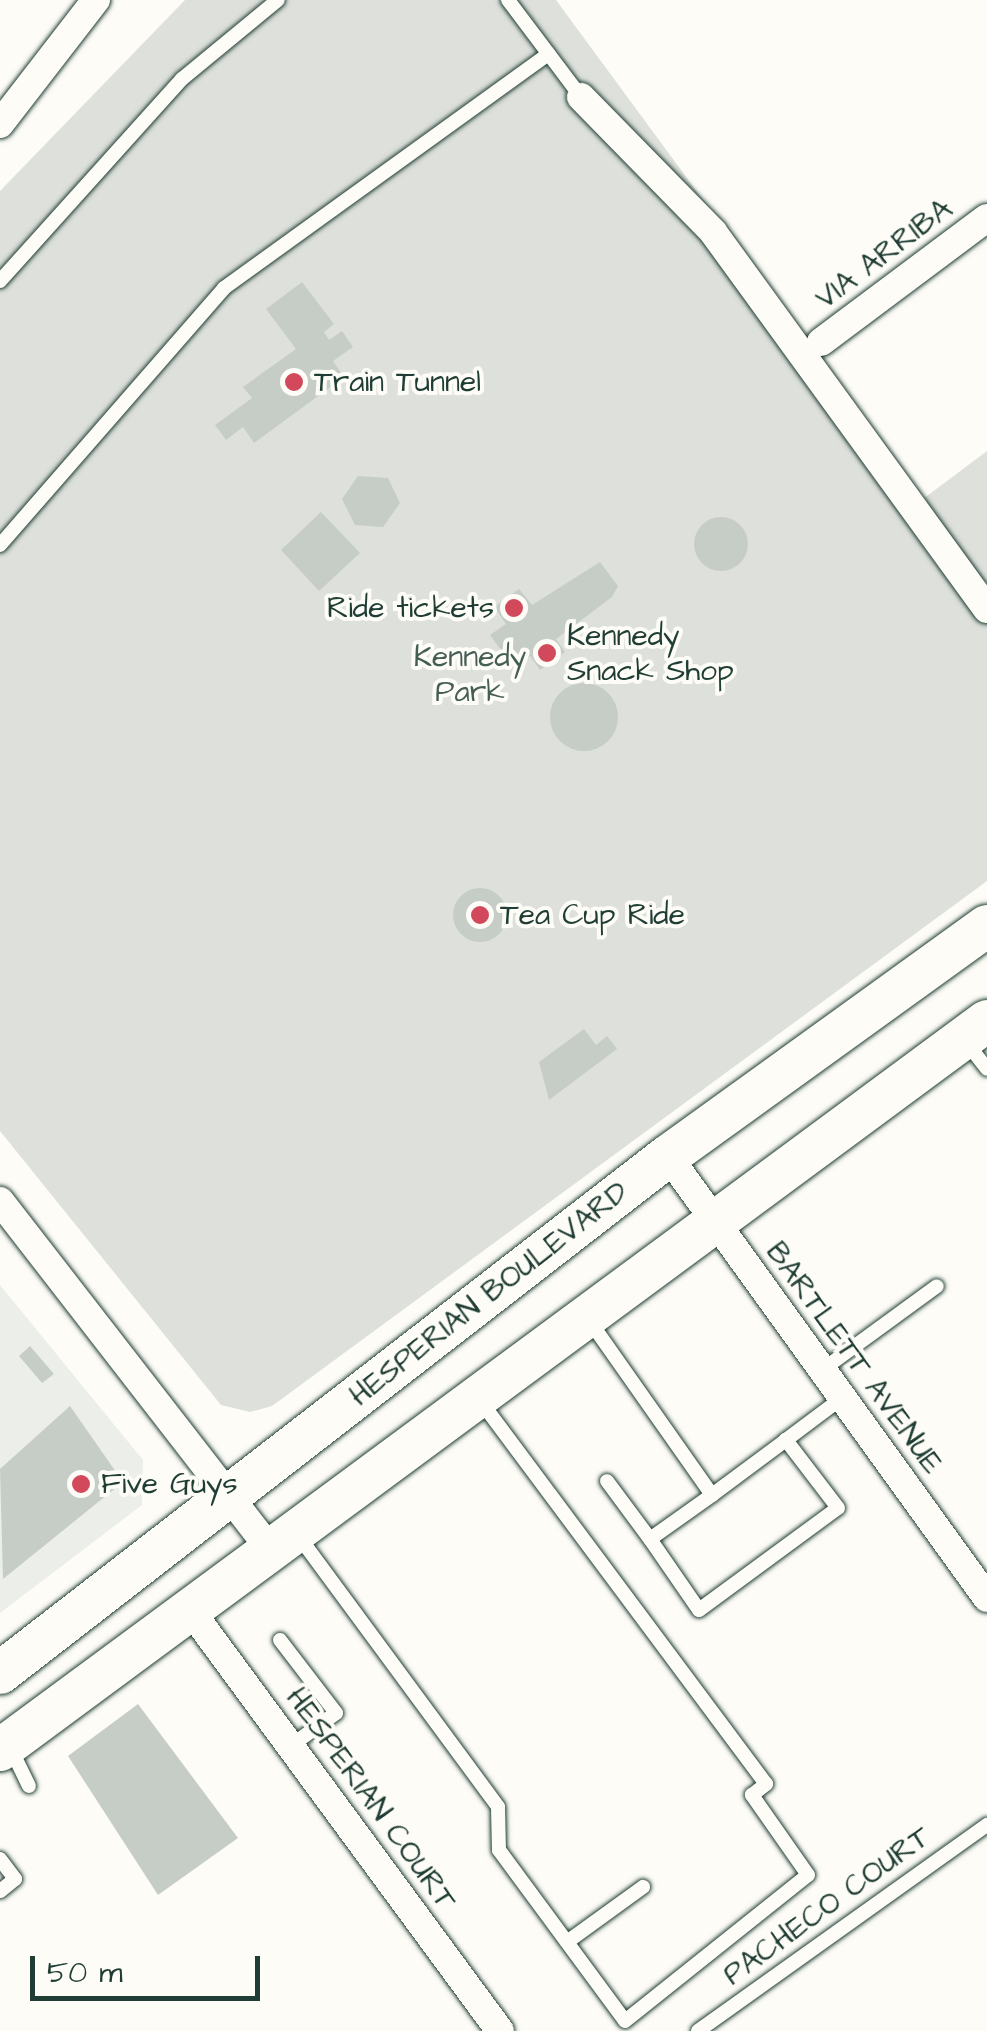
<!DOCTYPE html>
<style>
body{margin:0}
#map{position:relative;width:987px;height:2031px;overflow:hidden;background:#fdfcf7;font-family:"Architects Daughter",sans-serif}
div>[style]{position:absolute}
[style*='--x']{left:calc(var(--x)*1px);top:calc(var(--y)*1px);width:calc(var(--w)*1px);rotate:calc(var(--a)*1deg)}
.built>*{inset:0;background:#eceee9}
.green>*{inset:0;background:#dde0db}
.building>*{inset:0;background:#c6cdc7}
.round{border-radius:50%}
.roads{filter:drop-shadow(0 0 2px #1f3d34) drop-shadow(0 0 2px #1f3d34)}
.service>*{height:14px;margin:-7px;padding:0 7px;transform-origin:7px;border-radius:7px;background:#fdfcf7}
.minor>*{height:28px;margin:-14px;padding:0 14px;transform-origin:14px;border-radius:14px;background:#fdfcf7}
.primary>*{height:42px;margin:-21px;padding:0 21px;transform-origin:21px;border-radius:21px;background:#fdfcf7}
.dots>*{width:28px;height:28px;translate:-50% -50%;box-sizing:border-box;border:5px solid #fdfcf7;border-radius:50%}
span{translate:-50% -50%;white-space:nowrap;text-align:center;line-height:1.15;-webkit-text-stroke:8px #fdfcf7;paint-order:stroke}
.street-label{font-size:30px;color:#1f3d34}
.poi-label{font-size:30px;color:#1f3d34}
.left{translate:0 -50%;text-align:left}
.right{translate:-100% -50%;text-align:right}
.park-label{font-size:30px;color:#455e55}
.scale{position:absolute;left:30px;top:1956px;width:230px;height:45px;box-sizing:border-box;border:5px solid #1f3d34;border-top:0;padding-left:12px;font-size:30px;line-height:35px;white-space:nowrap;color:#1f3d34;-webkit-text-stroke:8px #fdfcf7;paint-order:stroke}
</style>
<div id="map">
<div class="built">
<div style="clip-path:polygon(0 1285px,143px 1460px,142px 1505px,0 1613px)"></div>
</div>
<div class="green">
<div style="clip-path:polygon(185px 0,556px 0,923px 499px,987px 451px,987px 881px,272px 1406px,250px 1412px,221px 1405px,0 1131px,0 191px)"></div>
</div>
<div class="building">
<div style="clip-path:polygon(302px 282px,334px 324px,324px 332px,329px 340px,342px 331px,353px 347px,333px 361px,344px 377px,254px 443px,243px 427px,226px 440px,215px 425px,252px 398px,243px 387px,296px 349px,266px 309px)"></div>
<div style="clip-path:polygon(358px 476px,388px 478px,400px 503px,383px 527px,355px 525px,342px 499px)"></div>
<div style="clip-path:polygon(321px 512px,360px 553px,319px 591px,281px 550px)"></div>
<div class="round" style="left:694px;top:517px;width:54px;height:54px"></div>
<div style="clip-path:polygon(600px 562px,618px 586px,612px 597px,556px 639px,565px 652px,540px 670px,530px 656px,514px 668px,490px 635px,506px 624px,494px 607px,519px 589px,532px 605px)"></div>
<div class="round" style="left:550px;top:683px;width:68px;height:68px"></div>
<div class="round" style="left:453px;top:888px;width:54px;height:54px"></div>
<div style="clip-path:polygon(584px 1029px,596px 1045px,607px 1036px,617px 1049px,549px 1100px,539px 1062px)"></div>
<div style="clip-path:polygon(30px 1346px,54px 1374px,42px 1383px,19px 1356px)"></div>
<div style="clip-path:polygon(70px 1406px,123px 1482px,3px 1579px,0 1469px)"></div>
<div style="clip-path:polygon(138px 1704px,238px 1838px,158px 1895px,68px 1756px)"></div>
</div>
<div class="roads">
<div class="service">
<div style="--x:508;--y:0;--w:121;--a:53"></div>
<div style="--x:0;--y:281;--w:272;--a:-48"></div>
<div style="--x:182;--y:79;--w:124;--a:-39.5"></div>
<div style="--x:0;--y:545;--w:341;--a:-48.9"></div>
<div style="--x:224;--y:288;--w:400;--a:-35.8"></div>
<div style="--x:966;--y:1042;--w:34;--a:52"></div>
<div style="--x:589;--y:1320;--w:214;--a:54.9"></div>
<div style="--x:712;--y:1495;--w:76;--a:144.6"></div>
<div style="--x:650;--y:1539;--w:72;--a:-126.6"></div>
<div style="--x:822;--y:1370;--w:142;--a:-36.1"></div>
<div style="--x:786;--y:1440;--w:70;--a:-36.9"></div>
<div style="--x:297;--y:1534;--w:339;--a:53.6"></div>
<div style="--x:498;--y:1807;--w:43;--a:88.7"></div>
<div style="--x:499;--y:1850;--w:212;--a:53.6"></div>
<div style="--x:625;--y:2021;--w:234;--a:-38.6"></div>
<div style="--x:808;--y:1875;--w:98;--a:-125"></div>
<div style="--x:752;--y:1795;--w:18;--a:-38"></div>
<div style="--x:766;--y:1784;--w:479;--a:-126.7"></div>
<div style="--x:650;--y:1539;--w:86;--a:55.4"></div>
<div style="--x:699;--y:1610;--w:172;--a:-36.3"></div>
<div style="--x:838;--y:1508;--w:86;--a:-127.4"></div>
<div style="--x:786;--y:1440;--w:92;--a:143.4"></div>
<div style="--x:280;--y:1640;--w:92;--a:52.5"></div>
<div style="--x:336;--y:1713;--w:54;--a:144"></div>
<div style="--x:11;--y:1749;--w:41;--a:64.1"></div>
<div style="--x:0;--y:1859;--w:25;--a:53"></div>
<div style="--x:15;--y:1879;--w:19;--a:141"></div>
<div style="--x:567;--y:1942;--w:94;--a:-35.9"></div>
<div style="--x:698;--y:2031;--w:355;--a:-35.5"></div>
</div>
<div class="minor">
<div style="--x:581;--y:97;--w:189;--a:45.6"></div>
<div style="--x:713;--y:232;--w:466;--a:54"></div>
<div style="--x:0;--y:124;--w:157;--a:-52.3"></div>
<div style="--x:821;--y:342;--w:207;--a:-36.8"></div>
<div style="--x:668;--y:1156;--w:545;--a:54.18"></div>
<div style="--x:0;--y:1201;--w:437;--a:52.2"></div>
<div style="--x:188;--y:1607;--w:526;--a:53.65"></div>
</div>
<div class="primary">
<div style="--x:0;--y:1673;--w:845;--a:-37.74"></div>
<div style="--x:668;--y:1156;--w:393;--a:-35.8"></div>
<div style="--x:0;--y:1750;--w:1227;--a:-36.45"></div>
</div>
</div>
<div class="dots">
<div style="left:294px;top:382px;background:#d1495b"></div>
<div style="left:514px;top:608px;background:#d1495b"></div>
<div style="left:547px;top:653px;background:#d1495b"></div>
<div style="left:480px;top:915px;background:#d1495b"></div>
<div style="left:81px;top:1484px;background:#d1495b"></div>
</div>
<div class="street-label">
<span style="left:884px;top:254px;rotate:-37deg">VIA ARRIBA</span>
<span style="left:489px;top:1294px;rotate:-38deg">HESPERIAN BOULEVARD</span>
<span style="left:854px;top:1358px;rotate:54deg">BARTLETT AVENUE</span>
<span style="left:371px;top:1799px;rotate:54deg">HESPERIAN COURT</span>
<span style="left:827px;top:1906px;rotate:-36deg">PACHECO COURT</span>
</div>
<div class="poi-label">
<span class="left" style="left:314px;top:382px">Train Tunnel</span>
<span class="right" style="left:494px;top:608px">Ride tickets</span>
<span class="left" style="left:567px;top:653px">Kennedy<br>Snack Shop</span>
<span class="left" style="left:500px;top:915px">Tea Cup Ride</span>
<span class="left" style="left:101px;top:1484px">Five Guys</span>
</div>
<div class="park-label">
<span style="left:470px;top:674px">Kennedy<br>Park</span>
</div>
<div class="scale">50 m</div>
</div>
